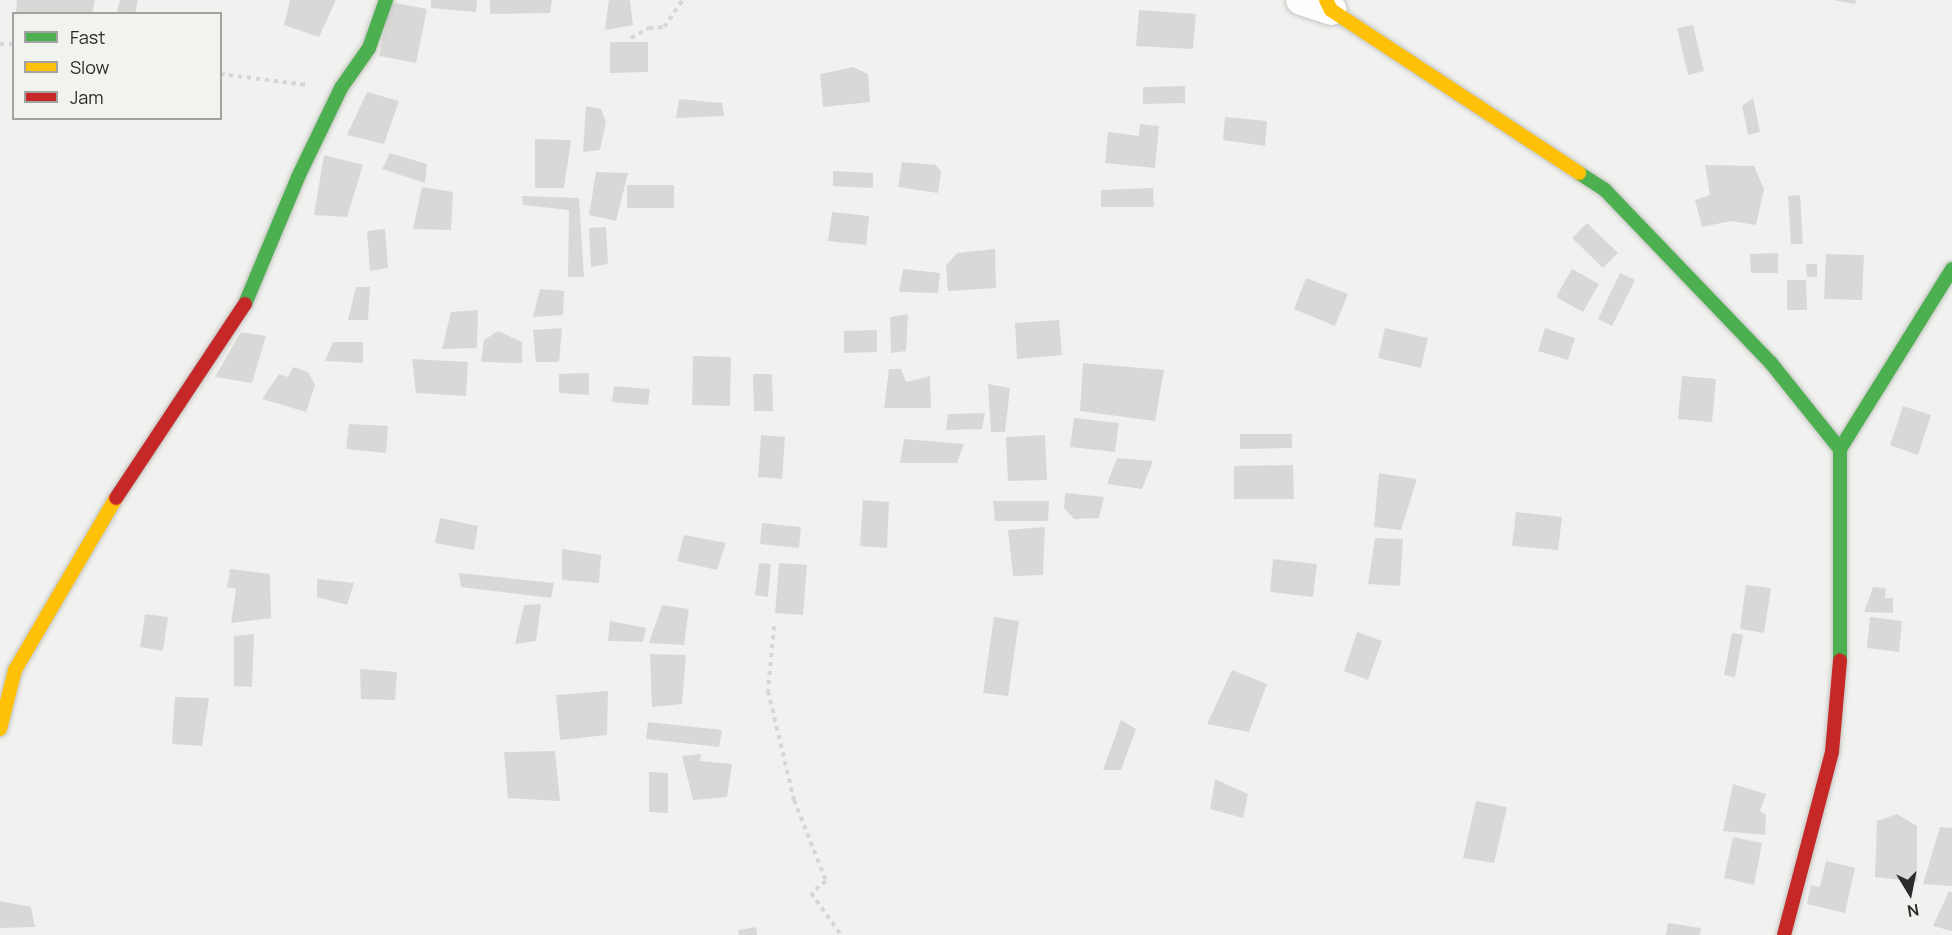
<!DOCTYPE html>
<style>
body{margin:0}
#map{position:relative;width:1952px;height:935px;overflow:hidden;background:#f1f2ef;font-family:Manrope,sans-serif}
div>[style]{position:absolute}
[style*='--x']{left:calc(var(--x)*1px);top:calc(var(--y)*1px);width:calc(var(--w)*1px);rotate:calc(var(--a)*1deg)}
.building>*{inset:0;background:#d8d9d7}
.path>*{height:4px;margin-top:-2px;transform-origin:0;background:repeating-linear-gradient(90deg,#d6d6d6 0 4.5px,transparent 0 9px)}
.roads{filter:drop-shadow(0 0 2px #c2c3c0) drop-shadow(0 0 2px #c2c3c0)}
.street>*{height:30px;margin:-15px;padding:0 15px;transform-origin:15px;border-radius:15px;background:#fdfdfd}
.fast>*{height:14px;margin:-7px;padding:0 7px;transform-origin:7px;border-radius:7px;background:#4caf50}
.slow>*{height:14px;margin:-7px;padding:0 7px;transform-origin:7px;border-radius:7px;background:#ffc107}
.jam>*{height:14px;margin:-7px;padding:0 7px;transform-origin:7px;border-radius:7px;background:#c62828}
span{translate:-50% -50%;white-space:nowrap;text-align:center;line-height:1.15;-webkit-text-stroke:6px #f1f3ee;paint-order:stroke}
.legend{position:absolute;left:12px;top:12px;width:210px;height:108px;box-sizing:border-box;background:#f1f3ee;border:2px solid #a2a3a0;margin:0;padding:8px 10px;list-style:none;font-size:18px;color:#2b2c2a}
.legend li{display:flex;align-items:center;gap:12px;height:30px}
.legend b{width:30px;border:2px solid #a2a3a0}
.north{position:absolute;left:1880px;top:863px;width:60px;height:60px;-webkit-text-stroke:4px #f1f3ee;paint-order:stroke;rotate:170deg;font-size:16px;font-weight:700;line-height:24px;text-align:center;color:#2b2c2a}
.north::after{content:'';display:block;margin:auto;width:21px;height:27px;background:#2b2c2a;clip-path:polygon(50% 0,100% 100%,50% 72%,0 100%)}
</style>
<div id="map">
<div class="building">
<div style="clip-path:polygon(17px 0,95px 0,92px 14px,16px 14px)"></div>
<div style="clip-path:polygon(120px 0,138px 0,135px 14px,116px 14px)"></div>
<div style="clip-path:polygon(290px 0,336px 0,319px 37px,284px 25px)"></div>
<div style="clip-path:polygon(431px 0,477px 0,476px 12px,431px 8px)"></div>
<div style="clip-path:polygon(490px 0,552px 0,550px 13px,490px 14px)"></div>
<div style="clip-path:polygon(609px 0,630px 0,633px 25px,605px 30px)"></div>
<div style="clip-path:polygon(1833px 0,1856px 0,1855px 4px)"></div>
<div style="clip-path:polygon(390px 2px,427px 9px,416px 63px,379px 56px)"></div>
<div style="clip-path:polygon(1139px 10px,1196px 14px,1193px 49px,1136px 46px)"></div>
<div style="clip-path:polygon(1693px 25px,1704px 71px,1688px 75px,1677px 28px)"></div>
<div style="clip-path:polygon(610px 42px,648px 42px,648px 72px,610px 73px)"></div>
<div style="clip-path:polygon(853px 67px,868px 74px,870px 102px,823px 107px,820px 74px)"></div>
<div style="clip-path:polygon(1185px 86px,1185px 103px,1143px 104px,1143px 87px)"></div>
<div style="clip-path:polygon(367px 92px,399px 101px,384px 144px,347px 135px)"></div>
<div style="clip-path:polygon(1753px 98px,1760px 132px,1748px 135px,1742px 106px)"></div>
<div style="clip-path:polygon(679px 99px,722px 103px,724px 116px,676px 118px)"></div>
<div style="clip-path:polygon(586px 106px,601px 109px,606px 122px,600px 150px,583px 152px)"></div>
<div style="clip-path:polygon(1225px 117px,1267px 121px,1265px 146px,1223px 140px)"></div>
<div style="clip-path:polygon(1140px 124px,1159px 126px,1155px 168px,1105px 163px,1108px 132px,1139px 136px)"></div>
<div style="clip-path:polygon(535px 139px,571px 140px,564px 188px,535px 188px)"></div>
<div style="clip-path:polygon(390px 153px,427px 164px,425px 183px,382px 169px)"></div>
<div style="clip-path:polygon(324px 155px,363px 165px,347px 217px,314px 215px)"></div>
<div style="clip-path:polygon(902px 162px,936px 165px,941px 172px,938px 193px,898px 187px)"></div>
<div style="clip-path:polygon(1705px 165px,1754px 166px,1764px 189px,1756px 225px,1731px 221px,1702px 227px,1695px 200px,1710px 195px)"></div>
<div style="clip-path:polygon(833px 171px,873px 173px,873px 188px,833px 186px)"></div>
<div style="clip-path:polygon(596px 172px,628px 173px,616px 221px,589px 215px)"></div>
<div style="clip-path:polygon(627px 185px,674px 185px,674px 208px,627px 208px)"></div>
<div style="clip-path:polygon(422px 187px,453px 192px,451px 230px,413px 229px)"></div>
<div style="clip-path:polygon(1153px 188px,1154px 207px,1101px 207px,1101px 190px)"></div>
<div style="clip-path:polygon(1800px 195px,1803px 244px,1791px 244px,1788px 196px)"></div>
<div style="clip-path:polygon(522px 196px,579px 198px,584px 277px,568px 277px,569px 210px,523px 205px)"></div>
<div style="clip-path:polygon(832px 212px,869px 216px,866px 245px,828px 241px)"></div>
<div style="clip-path:polygon(1587px 223px,1618px 253px,1603px 268px,1572px 238px)"></div>
<div style="clip-path:polygon(606px 227px,608px 264px,591px 267px,589px 228px)"></div>
<div style="clip-path:polygon(385px 229px,388px 268px,370px 271px,367px 231px)"></div>
<div style="clip-path:polygon(995px 249px,996px 288px,948px 291px,946px 266px,957px 253px)"></div>
<div style="clip-path:polygon(1778px 253px,1778px 273px,1751px 273px,1750px 254px)"></div>
<div style="clip-path:polygon(1826px 254px,1864px 255px,1862px 300px,1824px 299px)"></div>
<div style="clip-path:polygon(1806px 264px,1817px 264px,1817px 277px,1807px 277px)"></div>
<div style="clip-path:polygon(903px 269px,940px 273px,938px 293px,899px 292px)"></div>
<div style="clip-path:polygon(1572px 269px,1599px 284px,1583px 312px,1556px 297px)"></div>
<div style="clip-path:polygon(1620px 273px,1635px 280px,1612px 326px,1598px 319px)"></div>
<div style="clip-path:polygon(1306px 278px,1348px 294px,1335px 326px,1294px 309px)"></div>
<div style="clip-path:polygon(1787px 280px,1806px 280px,1807px 310px,1787px 310px)"></div>
<div style="clip-path:polygon(356px 287px,370px 287px,368px 320px,348px 320px)"></div>
<div style="clip-path:polygon(540px 289px,564px 291px,563px 315px,533px 317px)"></div>
<div style="clip-path:polygon(478px 310px,477px 348px,442px 349px,451px 312px)"></div>
<div style="clip-path:polygon(908px 314px,906px 351px,891px 353px,890px 317px)"></div>
<div style="clip-path:polygon(1059px 320px,1062px 355px,1017px 359px,1015px 323px)"></div>
<div style="clip-path:polygon(562px 328px,559px 362px,536px 362px,533px 330px)"></div>
<div style="clip-path:polygon(1385px 328px,1428px 338px,1421px 368px,1378px 358px)"></div>
<div style="clip-path:polygon(1545px 328px,1575px 338px,1568px 360px,1538px 351px)"></div>
<div style="clip-path:polygon(877px 330px,877px 352px,844px 353px,844px 331px)"></div>
<div style="clip-path:polygon(498px 331px,522px 342px,522px 363px,481px 362px,484px 340px)"></div>
<div style="clip-path:polygon(241px 332px,266px 336px,252px 383px,215px 377px)"></div>
<div style="clip-path:polygon(333px 342px,363px 342px,363px 363px,325px 361px)"></div>
<div style="clip-path:polygon(693px 356px,731px 357px,730px 406px,692px 405px)"></div>
<div style="clip-path:polygon(412px 359px,468px 362px,466px 396px,416px 393px)"></div>
<div style="clip-path:polygon(1083px 363px,1164px 370px,1155px 421px,1080px 411px)"></div>
<div style="clip-path:polygon(293px 367px,308px 372px,315px 385px,306px 412px,262px 399px,279px 374px,288px 377px)"></div>
<div style="clip-path:polygon(889px 369px,901px 369px,906px 382px,930px 376px,931px 408px,884px 408px)"></div>
<div style="clip-path:polygon(589px 373px,589px 395px,559px 393px,559px 374px)"></div>
<div style="clip-path:polygon(753px 374px,772px 374px,773px 411px,754px 411px)"></div>
<div style="clip-path:polygon(1682px 376px,1716px 379px,1712px 422px,1678px 419px)"></div>
<div style="clip-path:polygon(988px 384px,1010px 388px,1005px 432px,991px 432px)"></div>
<div style="clip-path:polygon(614px 386px,650px 389px,648px 405px,612px 402px)"></div>
<div style="clip-path:polygon(1903px 406px,1931px 415px,1918px 455px,1890px 445px)"></div>
<div style="clip-path:polygon(985px 413px,982px 429px,946px 430px,948px 414px)"></div>
<div style="clip-path:polygon(1074px 418px,1119px 423px,1115px 452px,1070px 447px)"></div>
<div style="clip-path:polygon(349px 424px,388px 426px,386px 453px,346px 449px)"></div>
<div style="clip-path:polygon(1240px 434px,1292px 434px,1292px 448px,1240px 449px)"></div>
<div style="clip-path:polygon(761px 435px,785px 437px,782px 479px,758px 477px)"></div>
<div style="clip-path:polygon(1045px 435px,1047px 480px,1008px 481px,1006px 437px)"></div>
<div style="clip-path:polygon(904px 439px,964px 444px,957px 463px,900px 463px)"></div>
<div style="clip-path:polygon(1117px 458px,1153px 461px,1142px 489px,1107px 484px)"></div>
<div style="clip-path:polygon(1293px 465px,1294px 499px,1234px 499px,1234px 466px)"></div>
<div style="clip-path:polygon(1379px 473px,1417px 479px,1401px 530px,1374px 527px)"></div>
<div style="clip-path:polygon(1065px 493px,1104px 497px,1099px 518px,1074px 519px,1064px 508px)"></div>
<div style="clip-path:polygon(863px 500px,889px 502px,887px 548px,860px 546px)"></div>
<div style="clip-path:polygon(993px 501px,1049px 501px,1048px 521px,995px 521px)"></div>
<div style="clip-path:polygon(1516px 512px,1562px 517px,1558px 550px,1512px 546px)"></div>
<div style="clip-path:polygon(440px 518px,478px 526px,474px 550px,435px 543px)"></div>
<div style="clip-path:polygon(762px 523px,801px 527px,799px 548px,760px 544px)"></div>
<div style="clip-path:polygon(1045px 527px,1043px 575px,1013px 576px,1008px 530px)"></div>
<div style="clip-path:polygon(684px 535px,726px 543px,717px 570px,677px 561px)"></div>
<div style="clip-path:polygon(1375px 538px,1403px 539px,1400px 586px,1368px 584px)"></div>
<div style="clip-path:polygon(562px 549px,601px 555px,599px 583px,562px 580px)"></div>
<div style="clip-path:polygon(1273px 559px,1317px 564px,1313px 597px,1270px 592px)"></div>
<div style="clip-path:polygon(759px 563px,771px 564px,768px 597px,755px 595px)"></div>
<div style="clip-path:polygon(779px 563px,807px 565px,803px 615px,775px 613px)"></div>
<div style="clip-path:polygon(230px 569px,270px 574px,271px 618px,231px 623px,236px 589px,227px 587px)"></div>
<div style="clip-path:polygon(459px 573px,554px 583px,551px 598px,461px 587px)"></div>
<div style="clip-path:polygon(317px 579px,354px 583px,347px 605px,317px 597px)"></div>
<div style="clip-path:polygon(1746px 585px,1771px 588px,1764px 633px,1740px 629px)"></div>
<div style="clip-path:polygon(1873px 587px,1886px 588px,1885px 598px,1893px 598px,1893px 613px,1864px 612px)"></div>
<div style="clip-path:polygon(541px 604px,536px 641px,515px 644px,524px 605px)"></div>
<div style="clip-path:polygon(662px 605px,689px 609px,684px 645px,649px 643px)"></div>
<div style="clip-path:polygon(145px 614px,168px 617px,163px 651px,140px 647px)"></div>
<div style="clip-path:polygon(994px 617px,1019px 621px,1008px 696px,983px 693px)"></div>
<div style="clip-path:polygon(1870px 617px,1902px 621px,1899px 652px,1867px 648px)"></div>
<div style="clip-path:polygon(610px 621px,646px 628px,643px 642px,608px 641px)"></div>
<div style="clip-path:polygon(1357px 632px,1382px 641px,1368px 680px,1344px 671px)"></div>
<div style="clip-path:polygon(1732px 633px,1743px 635px,1735px 677px,1724px 675px)"></div>
<div style="clip-path:polygon(254px 634px,252px 687px,234px 686px,234px 636px)"></div>
<div style="clip-path:polygon(650px 654px,686px 655px,682px 704px,652px 707px)"></div>
<div style="clip-path:polygon(360px 669px,397px 672px,395px 700px,361px 699px)"></div>
<div style="clip-path:polygon(1232px 670px,1267px 684px,1249px 732px,1207px 724px)"></div>
<div style="clip-path:polygon(608px 691px,607px 735px,560px 740px,556px 695px)"></div>
<div style="clip-path:polygon(175px 697px,209px 698px,202px 746px,172px 744px)"></div>
<div style="clip-path:polygon(1121px 720px,1136px 729px,1121px 770px,1103px 770px)"></div>
<div style="clip-path:polygon(648px 722px,722px 730px,719px 747px,646px 739px)"></div>
<div style="clip-path:polygon(555px 751px,560px 801px,508px 798px,504px 752px)"></div>
<div style="clip-path:polygon(701px 754px,700px 761px,732px 764px,727px 797px,693px 800px,682px 756px)"></div>
<div style="clip-path:polygon(649px 772px,668px 773px,668px 813px,649px 812px)"></div>
<div style="clip-path:polygon(1215px 779px,1248px 794px,1243px 818px,1210px 809px)"></div>
<div style="clip-path:polygon(1733px 784px,1766px 794px,1760px 811px,1766px 815px,1765px 835px,1723px 831px)"></div>
<div style="clip-path:polygon(1476px 801px,1507px 807px,1494px 863px,1463px 858px)"></div>
<div style="clip-path:polygon(1897px 814px,1917px 826px,1917px 882px,1875px 877px,1877px 821px)"></div>
<div style="clip-path:polygon(1940px 827px,1952px 828px,1952px 886px,1923px 884px)"></div>
<div style="clip-path:polygon(1733px 837px,1762px 843px,1754px 885px,1724px 878px)"></div>
<div style="clip-path:polygon(1826px 861px,1855px 868px,1845px 913px,1807px 904px,1811px 885px,1820px 887px)"></div>
<div style="clip-path:polygon(1949px 891px,1952px 893px,1952px 931px,1933px 926px)"></div>
<div style="clip-path:polygon(0 901px,31px 907px,35px 927px,0 928px)"></div>
<div style="clip-path:polygon(1668px 923px,1701px 928px,1700px 935px,1666px 935px)"></div>
<div style="clip-path:polygon(756px 927px,757px 935px,739px 935px,738px 930px)"></div>
</div>
<div class="path">
<div style="--x:631;--y:38;--w:21;--a:-29"></div>
<div style="--x:649;--y:28;--w:15;--a:-4"></div>
<div style="--x:664;--y:27;--w:33;--a:-55"></div>
<div style="--x:0;--y:44;--w:14;--a:0"></div>
<div style="--x:220;--y:74;--w:88;--a:7.2"></div>
<div style="--x:774;--y:626;--w:65;--a:95.3"></div>
<div style="--x:768;--y:691;--w:112;--a:76.6"></div>
<div style="--x:794;--y:800;--w:87;--a:68.4"></div>
<div style="--x:826;--y:881;--w:19;--a:141"></div>
<div style="--x:811;--y:893;--w:52;--a:54.5"></div>
</div>
<div class="roads">
<div class="street">
<div style="--x:1301;--y:0;--w:32;--a:18"></div>
</div>
<div class="fast">
<div style="--x:1579;--y:173;--w:31;--a:33"></div>
<div style="--x:1605;--y:190;--w:240;--a:46.2"></div>
<div style="--x:1771;--y:363;--w:110;--a:51.3"></div>
<div style="--x:245;--y:304;--w:138;--a:-67.3"></div>
<div style="--x:298;--y:177;--w:99;--a:-64.2"></div>
<div style="--x:341;--y:88;--w:49;--a:-55"></div>
<div style="--x:369;--y:48;--w:51;--a:-70.5"></div>
<div style="--x:1840;--y:660;--w:211;--a:-90"></div>
<div style="--x:1840;--y:449;--w:212;--a:-58.1"></div>
</div>
<div class="slow">
<div style="--x:1326;--y:0;--w:11;--a:63"></div>
<div style="--x:1331;--y:10;--w:297;--a:33.3"></div>
<div style="--x:0;--y:729;--w:61;--a:-75.7"></div>
<div style="--x:15;--y:670;--w:199;--a:-59.6"></div>
</div>
<div class="jam">
<div style="--x:116;--y:498;--w:233;--a:-56.4"></div>
<div style="--x:1784;--y:935;--w:189;--a:-75.3"></div>
<div style="--x:1832;--y:752;--w:92;--a:-85"></div>
</div>
</div>
<ul class="legend">
<li><b style="height:8px;background:#4caf50"></b>Fast</li>
<li><b style="height:8px;background:#ffc107"></b>Slow</li>
<li><b style="height:8px;background:#c62828"></b>Jam</li>
</ul>
<div class="north">N</div>
</div>
